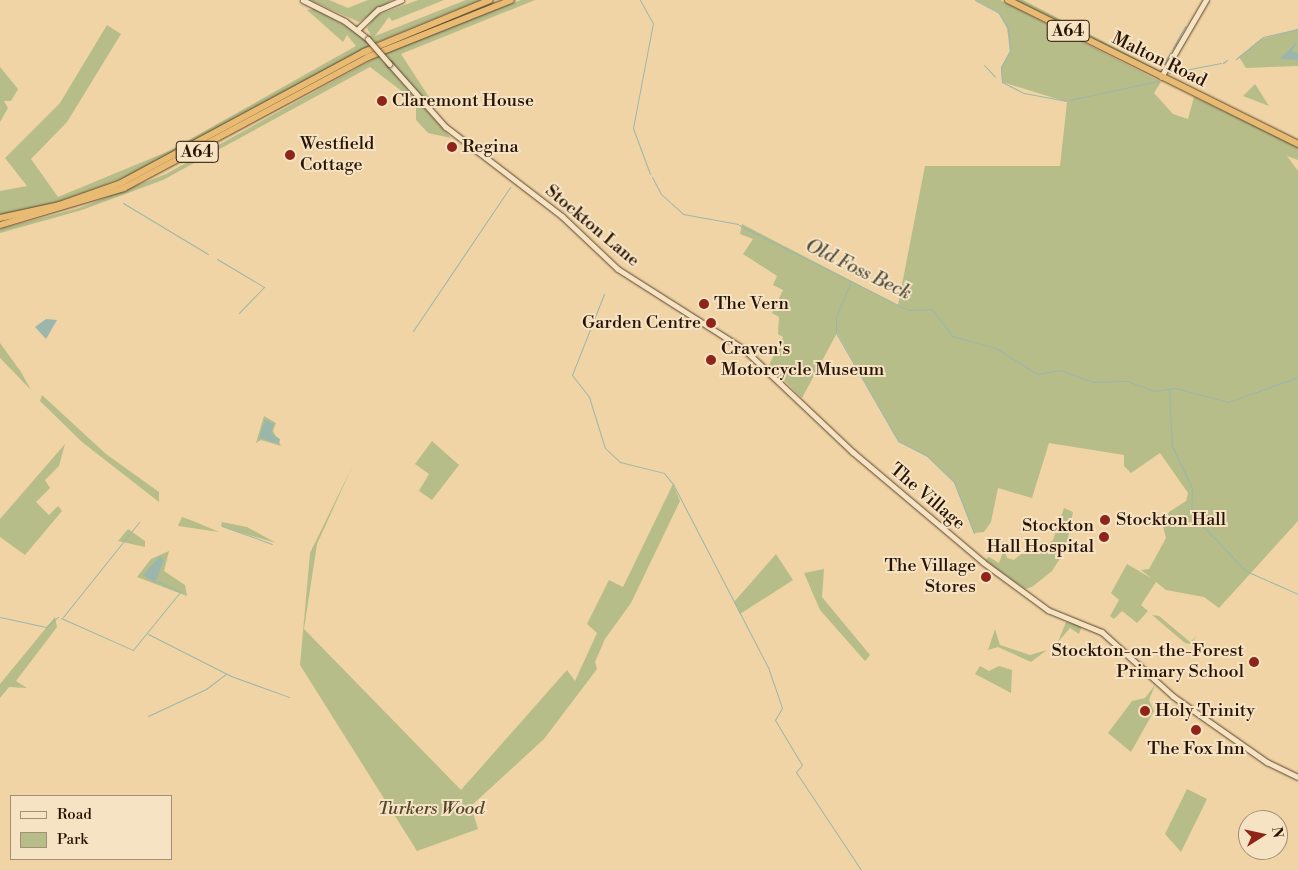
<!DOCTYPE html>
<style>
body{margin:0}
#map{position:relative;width:1298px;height:870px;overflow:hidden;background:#f0d4a5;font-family:"Libre Bodoni",serif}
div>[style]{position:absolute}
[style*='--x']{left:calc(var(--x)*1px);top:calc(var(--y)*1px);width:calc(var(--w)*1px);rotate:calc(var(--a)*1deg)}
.green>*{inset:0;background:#b6bd89}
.water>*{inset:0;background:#9bb7ac}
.stream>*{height:1px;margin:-0.5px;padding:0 0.5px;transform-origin:0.5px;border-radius:0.5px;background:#9bb7ac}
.roads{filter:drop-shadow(0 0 1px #5a422a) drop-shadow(0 0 1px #5a422a)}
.minor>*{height:4.5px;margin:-2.25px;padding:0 2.25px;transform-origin:2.25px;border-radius:2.25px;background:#f5e3c4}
.highway>*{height:6px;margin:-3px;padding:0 3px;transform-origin:3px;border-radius:3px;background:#e8ba72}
.bridges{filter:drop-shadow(0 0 1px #5a422a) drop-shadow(0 0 1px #5a422a)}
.minor-bridge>*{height:4.5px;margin:-2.25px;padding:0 2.25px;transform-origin:2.25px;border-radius:2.25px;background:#f5e3c4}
.dots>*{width:14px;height:14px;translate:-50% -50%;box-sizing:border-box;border:2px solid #f5e3c4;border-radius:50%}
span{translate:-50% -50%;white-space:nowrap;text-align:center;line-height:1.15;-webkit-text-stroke:4px #f5e3c4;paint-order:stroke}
.shield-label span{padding:1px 4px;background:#f5e3c4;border:1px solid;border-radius:4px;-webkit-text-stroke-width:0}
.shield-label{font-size:16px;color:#281201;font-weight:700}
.street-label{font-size:18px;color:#281201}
.poi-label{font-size:18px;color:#281201}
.left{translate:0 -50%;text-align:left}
.right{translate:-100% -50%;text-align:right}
.park-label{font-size:18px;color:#53452a;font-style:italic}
.water-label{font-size:19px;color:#504c3d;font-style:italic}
.legend{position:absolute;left:10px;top:795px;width:162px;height:65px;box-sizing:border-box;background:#f5e3c4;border:1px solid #a38f76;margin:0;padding:6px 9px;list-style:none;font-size:15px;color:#281201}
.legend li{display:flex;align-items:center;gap:10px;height:25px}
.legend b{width:25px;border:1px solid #a38f76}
.north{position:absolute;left:1238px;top:810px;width:50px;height:50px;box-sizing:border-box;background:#f5e3c4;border:1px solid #a38f76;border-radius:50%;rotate:80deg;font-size:14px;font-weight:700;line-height:20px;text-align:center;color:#281201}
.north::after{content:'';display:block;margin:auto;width:18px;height:22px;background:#8f2418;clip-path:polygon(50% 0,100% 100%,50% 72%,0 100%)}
</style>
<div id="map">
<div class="green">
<div style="clip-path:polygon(310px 0,329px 0,348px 8px,368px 0,392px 0,359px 22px)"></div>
<div style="clip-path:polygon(418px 0,444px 0,392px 21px,389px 17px,375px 36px,466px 0,480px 0,375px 43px,367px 28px,375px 16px)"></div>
<div style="clip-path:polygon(521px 0,535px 0,401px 54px,429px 97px,426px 101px,383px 53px)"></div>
<div style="clip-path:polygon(975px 0,1000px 0,1161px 82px,1154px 93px,1173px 114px,1188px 119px,1194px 97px,1298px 147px,1298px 160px,1287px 156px,1298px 171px,1298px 521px,1219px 608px,1204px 597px,1166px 590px,1156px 582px,1141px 605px,1148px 611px,1137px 623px,1122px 611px,1114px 619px,1110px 616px,1119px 600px,1111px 593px,1127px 564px,1151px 578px,1141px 570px,1149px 569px,1166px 538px,1163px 526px,1169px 512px,1186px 501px,1188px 493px,1160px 453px,1131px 473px,1124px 466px,1124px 455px,1049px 443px,1032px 498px,998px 488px,991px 522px,984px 532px,974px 533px,954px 482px,927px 456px,898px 441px,837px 333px,802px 398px,769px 365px,783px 337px,778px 334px,779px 317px,772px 313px,783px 290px,773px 285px,777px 276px,743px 254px,753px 239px,740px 234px,742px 224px,898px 305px,925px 166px,1060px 166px,1067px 102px,1002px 82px,1001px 67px,1010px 51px,1007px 28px,998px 12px)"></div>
<div style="clip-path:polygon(1015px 0,1023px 0,1162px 72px,1160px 74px)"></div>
<div style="clip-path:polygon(314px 9px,352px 29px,372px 47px,128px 176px,52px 204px,0 216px,0 191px,27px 186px,5px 158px,60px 103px,107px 25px,121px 34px,67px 122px,31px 159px,58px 197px,169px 151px,356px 46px,347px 35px,343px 42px,307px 10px)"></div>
<div style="clip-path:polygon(1298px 29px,1298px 66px,1246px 68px,1239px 57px,1261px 39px)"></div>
<div style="clip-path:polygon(379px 56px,451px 138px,428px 133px,416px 120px,416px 102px,370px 67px,163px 180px,82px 210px,0 233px,0 229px,79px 208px,166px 174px)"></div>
<div style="clip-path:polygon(0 67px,18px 89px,11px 101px,4px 101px,8px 108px,0 122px)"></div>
<div style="clip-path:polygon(1255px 84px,1269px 106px,1243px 96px)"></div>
<div style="clip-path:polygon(0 343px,21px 372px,31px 390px,0 358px)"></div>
<div style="clip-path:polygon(42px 395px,106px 454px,159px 492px,159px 502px,82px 442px,40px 401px)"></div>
<div style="clip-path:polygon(264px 416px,276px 423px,273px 431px,281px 446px,261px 440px,256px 443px)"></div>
<div style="clip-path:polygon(432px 441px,459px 465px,432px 500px,419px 491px,429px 474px,415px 464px)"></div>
<div style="clip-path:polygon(65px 444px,59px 466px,45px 480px,50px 488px,36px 502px,49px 515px,58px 506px,62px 511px,25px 555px,0 537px,0 519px)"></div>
<div style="clip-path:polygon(353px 465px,317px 544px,304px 629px,461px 790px,567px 670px,575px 681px,597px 633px,587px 624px,609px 580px,623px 587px,673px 484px,680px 501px,631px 603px,605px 639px,595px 662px,597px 669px,544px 739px,471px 806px,478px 829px,417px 851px,300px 665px,310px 553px)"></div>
<div style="clip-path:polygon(1064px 508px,1073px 512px,1066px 549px,1052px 571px,1032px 587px,1025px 589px,985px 560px,989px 557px,999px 563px,1004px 549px,1007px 558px,1014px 560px,1027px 549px,1044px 547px,1053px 540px)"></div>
<div style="clip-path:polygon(182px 517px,193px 521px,219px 532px,178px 526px)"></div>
<div style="clip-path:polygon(222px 522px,247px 527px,276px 543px,235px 531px,221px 526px)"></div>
<div style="clip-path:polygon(128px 529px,145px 541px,145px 547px,118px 541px)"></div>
<div style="clip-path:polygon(169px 551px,164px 571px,185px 585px,187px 596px,137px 577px,151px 559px)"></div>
<div style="clip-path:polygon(776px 554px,793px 580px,740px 614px,734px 602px)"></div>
<div style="clip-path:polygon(824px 569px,822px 597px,870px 655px,865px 661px,820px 610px,804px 573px)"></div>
<div style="clip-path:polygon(1152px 615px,1159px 616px,1190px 642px,1197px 636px,1190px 644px,1185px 643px)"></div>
<div style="clip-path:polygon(55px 617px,57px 627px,16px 681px,27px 688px,9px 687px,0 698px,0 684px)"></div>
<div style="clip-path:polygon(1066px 622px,1082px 626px,1079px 634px,1070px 628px,1058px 642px)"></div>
<div style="clip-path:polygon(995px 629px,1000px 645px,1030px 655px,1047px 650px,1031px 662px,998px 647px,988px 650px)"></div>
<div style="clip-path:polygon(980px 666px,989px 671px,999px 666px,1012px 670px,1011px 693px,975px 674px)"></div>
<div style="clip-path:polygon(1155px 685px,1149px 700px,1154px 711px,1131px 752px,1108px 733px,1132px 701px,1145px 698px)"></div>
<div style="clip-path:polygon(1187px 789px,1207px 799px,1181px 852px,1165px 834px)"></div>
</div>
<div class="water">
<div style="clip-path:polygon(1298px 41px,1292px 51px,1298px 53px,1298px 60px,1279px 59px)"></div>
<div style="clip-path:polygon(46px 319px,57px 320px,46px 339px,35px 327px)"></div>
<div style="clip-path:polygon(265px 419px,274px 424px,271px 433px,280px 439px,279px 444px,259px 438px)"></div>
<div style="clip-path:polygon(160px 556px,164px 560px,155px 583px,143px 575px)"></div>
</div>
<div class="stream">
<div style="--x:640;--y:0;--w:26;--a:61"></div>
<div style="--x:653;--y:23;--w:107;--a:100.8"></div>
<div style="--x:633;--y:128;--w:49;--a:69.7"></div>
<div style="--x:975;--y:0;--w:26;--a:28"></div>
<div style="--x:998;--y:12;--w:19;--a:58"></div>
<div style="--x:1008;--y:28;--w:23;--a:85"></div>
<div style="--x:1010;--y:51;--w:18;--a:119"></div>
<div style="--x:1001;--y:67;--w:15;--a:86"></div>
<div style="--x:1002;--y:82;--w:25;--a:27"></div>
<div style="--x:1024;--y:93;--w:43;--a:10.8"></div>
<div style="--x:1173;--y:48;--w:25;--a:-61"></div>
<div style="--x:1236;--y:59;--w:35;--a:-39"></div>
<div style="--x:1263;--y:37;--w:36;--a:-13"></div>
<div style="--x:1223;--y:63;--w:5;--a:-37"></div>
<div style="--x:984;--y:65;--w:16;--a:47"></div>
<div style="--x:1163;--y:65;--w:14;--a:-60"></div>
<div style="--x:1169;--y:73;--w:53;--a:-10.9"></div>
<div style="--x:1069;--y:100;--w:91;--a:-12.1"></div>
<div style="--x:652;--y:177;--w:19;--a:62"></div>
<div style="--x:661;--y:194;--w:30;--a:42"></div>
<div style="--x:683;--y:214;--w:56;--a:10.3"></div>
<div style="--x:123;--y:203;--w:99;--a:31"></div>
<div style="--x:739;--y:225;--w:189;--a:26.7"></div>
<div style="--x:908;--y:310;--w:24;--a:-2"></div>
<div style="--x:932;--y:309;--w:34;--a:53"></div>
<div style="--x:952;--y:336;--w:46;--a:15.3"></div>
<div style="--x:996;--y:348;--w:49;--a:32.4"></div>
<div style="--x:1037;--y:374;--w:23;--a:-10"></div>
<div style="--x:1060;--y:370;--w:35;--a:20"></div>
<div style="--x:1093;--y:382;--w:34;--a:-2"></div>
<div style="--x:1127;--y:381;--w:29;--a:20"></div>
<div style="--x:1154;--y:391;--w:21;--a:-8"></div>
<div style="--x:1175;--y:388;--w:55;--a:14.8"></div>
<div style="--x:1228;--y:402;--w:74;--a:-19.7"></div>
<div style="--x:217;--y:259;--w:55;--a:30.8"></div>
<div style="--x:264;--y:287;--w:36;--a:134"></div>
<div style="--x:851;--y:281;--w:39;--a:113"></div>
<div style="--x:836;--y:317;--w:16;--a:90"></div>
<div style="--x:836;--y:333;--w:125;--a:60.1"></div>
<div style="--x:898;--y:441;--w:33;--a:27"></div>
<div style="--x:927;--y:456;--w:37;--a:44"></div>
<div style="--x:954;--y:482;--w:55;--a:68.6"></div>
<div style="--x:604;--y:294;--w:87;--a:111.6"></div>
<div style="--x:572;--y:375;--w:28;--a:52"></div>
<div style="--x:589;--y:397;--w:53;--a:72.6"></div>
<div style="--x:605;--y:448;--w:21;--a:43"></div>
<div style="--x:620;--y:462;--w:45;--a:14"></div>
<div style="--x:664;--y:473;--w:14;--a:51"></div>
<div style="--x:673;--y:484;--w:206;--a:62.6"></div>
<div style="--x:768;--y:667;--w:43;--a:71.1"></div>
<div style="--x:782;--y:708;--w:14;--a:120"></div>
<div style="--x:775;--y:720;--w:52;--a:59"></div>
<div style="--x:802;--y:765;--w:9;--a:131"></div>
<div style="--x:796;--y:772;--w:118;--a:56.4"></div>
<div style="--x:413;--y:331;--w:174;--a:-56"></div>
<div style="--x:1169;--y:389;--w:57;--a:87"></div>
<div style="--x:1172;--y:446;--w:47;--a:64.5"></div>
<div style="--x:1192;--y:488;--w:23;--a:92"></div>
<div style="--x:1194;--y:515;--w:5;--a:53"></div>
<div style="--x:1198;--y:521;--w:69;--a:46.2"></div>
<div style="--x:1246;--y:571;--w:57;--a:23.9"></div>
<div style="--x:222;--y:526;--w:53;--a:19.8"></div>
<div style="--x:0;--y:617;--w:47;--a:12.3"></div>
<div style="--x:46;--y:627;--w:16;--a:-40"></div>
<div style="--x:63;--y:617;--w:122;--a:-51.3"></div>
<div style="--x:61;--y:618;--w:79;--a:24"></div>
<div style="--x:133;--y:650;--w:75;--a:-51"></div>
<div style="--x:180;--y:592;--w:26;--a:-155"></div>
<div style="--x:148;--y:634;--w:93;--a:26.8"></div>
<div style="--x:231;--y:676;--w:62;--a:19.9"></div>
<div style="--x:148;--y:716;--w:64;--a:-25"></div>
<div style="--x:206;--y:689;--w:25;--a:-37"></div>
</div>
<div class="roads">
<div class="minor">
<div style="--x:303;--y:0;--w:47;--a:26.6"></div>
<div style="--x:345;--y:21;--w:29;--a:38"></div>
<div style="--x:358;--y:29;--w:28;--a:-44"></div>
<div style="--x:378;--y:10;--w:25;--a:-23"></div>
<div style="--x:390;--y:64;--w:84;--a:48.4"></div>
<div style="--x:446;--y:127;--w:146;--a:37.5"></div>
<div style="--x:562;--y:216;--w:77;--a:43.4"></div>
<div style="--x:618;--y:269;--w:149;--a:32.4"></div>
<div style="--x:744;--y:349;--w:150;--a:43.4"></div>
<div style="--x:853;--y:452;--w:170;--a:40.2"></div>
<div style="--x:983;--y:562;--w:81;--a:36.4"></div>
<div style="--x:1048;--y:610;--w:58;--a:22.2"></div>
<div style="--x:1102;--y:632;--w:96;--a:42"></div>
<div style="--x:1173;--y:696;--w:115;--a:35.1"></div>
<div style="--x:1267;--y:762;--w:34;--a:26"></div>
<div style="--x:1161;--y:77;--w:89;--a:-59.7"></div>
</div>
<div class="highway">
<div style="--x:1008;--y:0;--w:324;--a:26.4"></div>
<div style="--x:0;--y:218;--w:60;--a:-12.4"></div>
<div style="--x:59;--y:205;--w:66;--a:-19.5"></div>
<div style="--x:121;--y:183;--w:276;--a:-28.3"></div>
<div style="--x:364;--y:52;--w:136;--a:-22.4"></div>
<div style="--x:0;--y:225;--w:129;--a:-16.6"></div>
<div style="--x:124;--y:188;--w:277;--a:-28.2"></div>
<div style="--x:368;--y:57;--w:154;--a:-21.7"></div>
</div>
</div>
<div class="bridges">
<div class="minor-bridge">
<div style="--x:368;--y:39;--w:33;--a:49"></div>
</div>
</div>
<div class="dots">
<div style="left:382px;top:101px;background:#8f2418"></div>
<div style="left:452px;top:147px;background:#8f2418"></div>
<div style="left:290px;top:155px;background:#8f2418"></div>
<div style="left:704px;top:304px;background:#8f2418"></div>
<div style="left:711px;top:323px;background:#8f2418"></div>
<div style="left:711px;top:360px;background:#8f2418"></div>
<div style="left:1105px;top:520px;background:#8f2418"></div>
<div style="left:1104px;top:537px;background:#8f2418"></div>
<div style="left:986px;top:577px;background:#8f2418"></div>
<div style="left:1254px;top:662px;background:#8f2418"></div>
<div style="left:1145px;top:711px;background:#8f2418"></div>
<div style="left:1196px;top:730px;background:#8f2418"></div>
</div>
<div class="shield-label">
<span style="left:1068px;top:31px">A64</span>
<span style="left:197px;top:152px">A64</span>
</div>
<div class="street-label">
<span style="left:1159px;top:60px;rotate:26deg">Malton Road</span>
<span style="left:592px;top:226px;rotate:40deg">Stockton Lane</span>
<span style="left:927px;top:497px;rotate:40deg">The Village</span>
</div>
<div class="poi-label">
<span class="left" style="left:392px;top:101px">Claremont House</span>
<span class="left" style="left:300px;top:155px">Westfield<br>Cottage</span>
<span class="left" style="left:462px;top:147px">Regina</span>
<span class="left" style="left:714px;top:304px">The Vern</span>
<span class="right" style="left:701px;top:323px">Garden Centre</span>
<span class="left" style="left:721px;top:360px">Craven's<br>Motorcycle Museum</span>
<span class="left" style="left:1116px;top:520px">Stockton Hall</span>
<span class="right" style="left:1094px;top:537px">Stockton<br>Hall Hospital</span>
<span class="right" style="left:976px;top:577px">The Village<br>Stores</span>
<span class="right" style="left:1244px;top:662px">Stockton-on-the-Forest<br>Primary School</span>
<span class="left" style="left:1155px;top:711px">Holy Trinity</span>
<span style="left:1196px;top:749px">The Fox Inn</span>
</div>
<div class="park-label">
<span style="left:431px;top:809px">Turkers Wood</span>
</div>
<div class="water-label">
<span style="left:858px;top:270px;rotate:26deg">Old Foss Beck</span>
</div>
<ul class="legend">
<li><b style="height:6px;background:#f5e3c4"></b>Road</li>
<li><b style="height:14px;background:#b6bd89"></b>Park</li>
</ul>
<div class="north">N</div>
</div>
